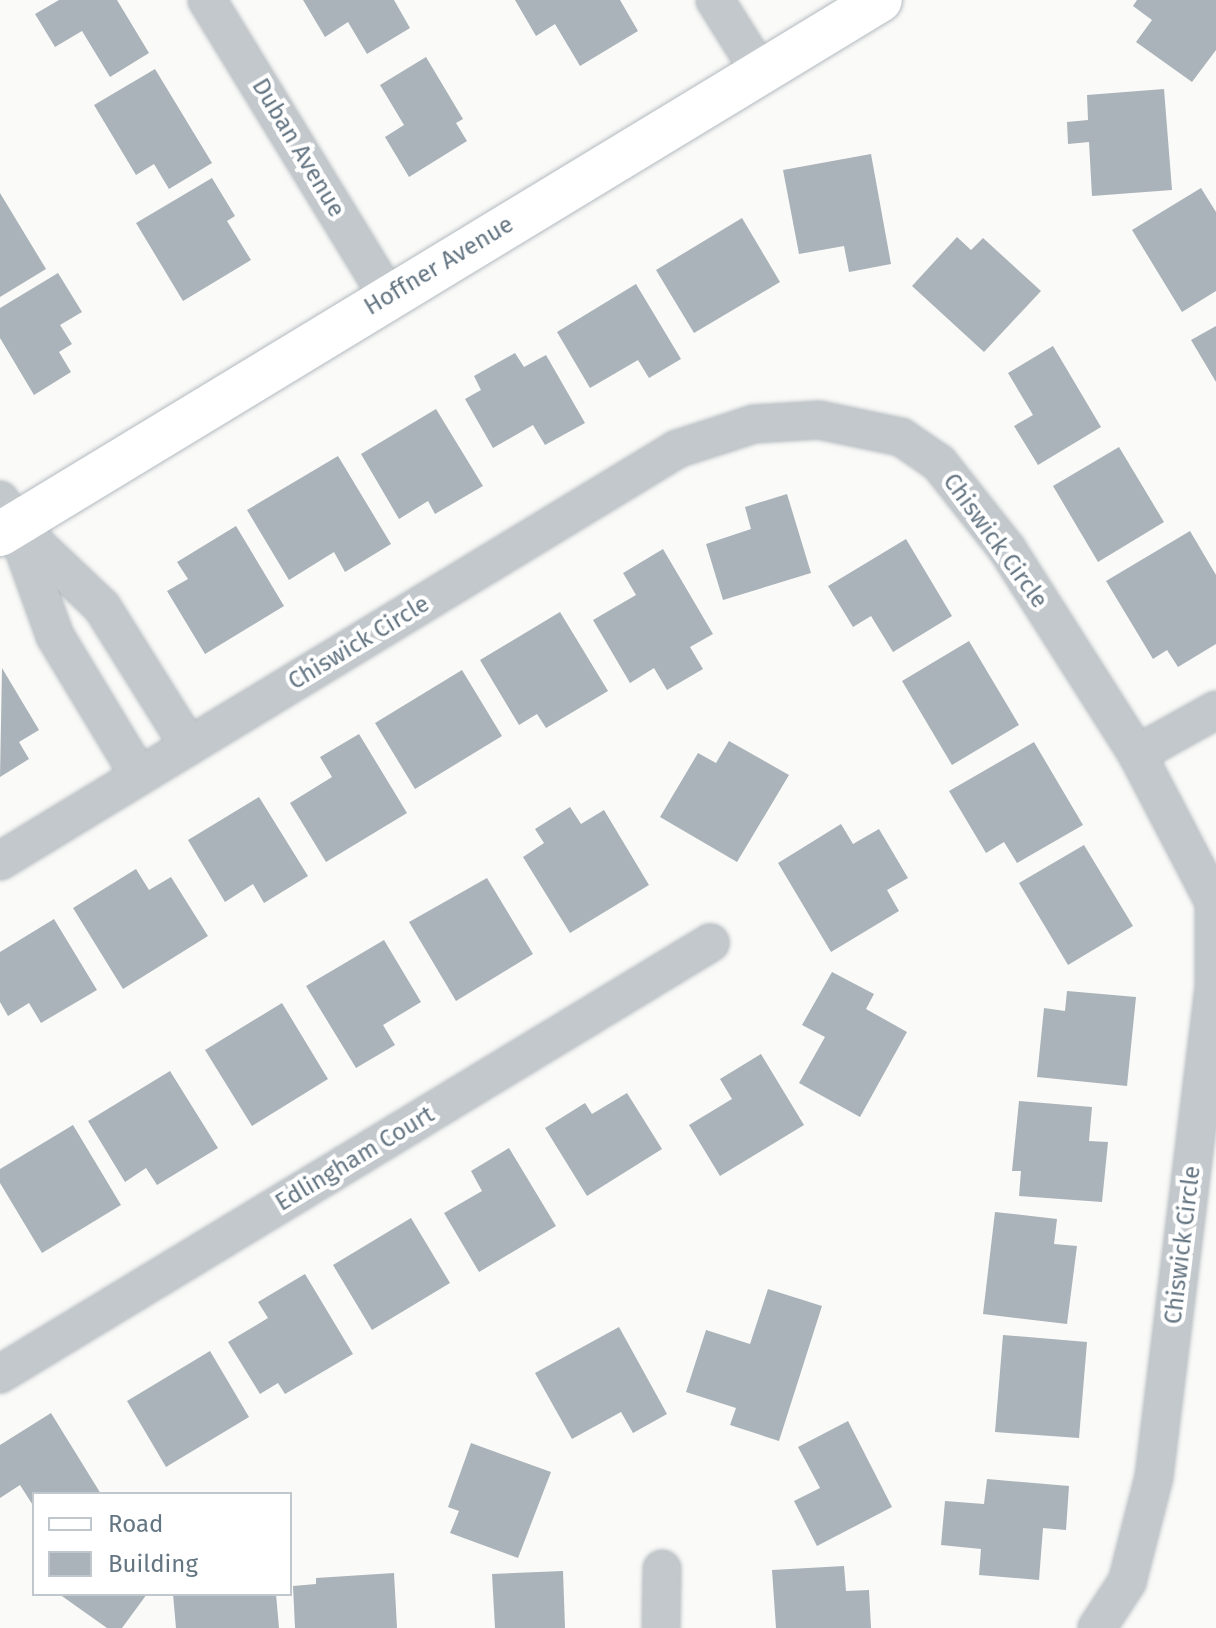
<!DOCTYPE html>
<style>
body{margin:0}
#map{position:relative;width:1216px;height:1628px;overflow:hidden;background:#fafaf8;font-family:"Fira Sans",sans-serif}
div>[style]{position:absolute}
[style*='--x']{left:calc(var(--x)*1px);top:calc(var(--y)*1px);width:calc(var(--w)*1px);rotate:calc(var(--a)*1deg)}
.building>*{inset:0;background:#aab3b9}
.roads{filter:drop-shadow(0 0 2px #b3babf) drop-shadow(0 0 2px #b3babf)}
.street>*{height:36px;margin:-18px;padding:0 18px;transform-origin:18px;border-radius:18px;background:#c3c8cc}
.secondary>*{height:44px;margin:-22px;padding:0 22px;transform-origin:22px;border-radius:22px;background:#fff}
span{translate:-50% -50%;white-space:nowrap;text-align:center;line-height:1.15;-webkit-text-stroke:8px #fff;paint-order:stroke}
.street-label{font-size:24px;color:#657683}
.legend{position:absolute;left:32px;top:1492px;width:260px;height:104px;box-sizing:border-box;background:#fff;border:2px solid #c1c8cd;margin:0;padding:10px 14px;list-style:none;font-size:24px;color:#657683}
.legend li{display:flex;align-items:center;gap:16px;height:40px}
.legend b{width:40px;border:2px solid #c1c8cd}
</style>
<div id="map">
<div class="building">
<div style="clip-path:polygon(59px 0,117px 0,149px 53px,110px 77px,82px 31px,55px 47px,35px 14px)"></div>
<div style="clip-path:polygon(303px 0,394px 0,410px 28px,367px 54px,348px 22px,325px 37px)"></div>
<div style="clip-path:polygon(515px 0,620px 0,638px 31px,580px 66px,555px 24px,536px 36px)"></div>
<div style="clip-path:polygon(1137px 0,1216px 0,1216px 50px,1192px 82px,1136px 42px,1152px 20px,1133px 6px)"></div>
<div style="clip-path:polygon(426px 57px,463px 119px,456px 123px,467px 141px,409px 177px,385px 137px,404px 125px,380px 85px)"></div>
<div style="clip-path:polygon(155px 69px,212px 163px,169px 189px,154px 164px,136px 175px,94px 105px)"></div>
<div style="clip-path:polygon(1164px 89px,1172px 190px,1092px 196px,1089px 142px,1068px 144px,1067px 122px,1088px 120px,1087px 95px)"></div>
<div style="clip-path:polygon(871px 154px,891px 264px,849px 272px,844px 246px,799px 254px,783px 170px)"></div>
<div style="clip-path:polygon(212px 178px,235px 216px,227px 221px,251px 260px,183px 301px,136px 223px)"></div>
<div style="clip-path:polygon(1201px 188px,1216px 212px,1216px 291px,1182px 312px,1132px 230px)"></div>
<div style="clip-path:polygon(0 193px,46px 269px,0 297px)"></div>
<div style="clip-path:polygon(742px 218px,780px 282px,694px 333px,656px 270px)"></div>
<div style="clip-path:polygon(957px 237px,971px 250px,983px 238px,1041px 291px,984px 352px,912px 286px)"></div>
<div style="clip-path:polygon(58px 273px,82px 312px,60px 325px,72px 344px,59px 352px,71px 372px,34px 395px,0 338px,0 308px)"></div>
<div style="clip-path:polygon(636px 284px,681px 359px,649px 378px,638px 360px,590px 388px,557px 332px)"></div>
<div style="clip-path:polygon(1216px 326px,1216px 382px,1191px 340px)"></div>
<div style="clip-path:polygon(1053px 346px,1101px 427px,1038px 465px,1014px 426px,1033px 415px,1008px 373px)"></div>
<div style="clip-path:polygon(515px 353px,524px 367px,546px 355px,585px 423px,545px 445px,533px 425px,493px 448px,465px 399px,481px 390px,474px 376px)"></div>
<div style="clip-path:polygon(436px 409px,483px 486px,435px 514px,428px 501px,399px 519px,361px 454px)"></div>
<div style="clip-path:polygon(1119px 447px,1164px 522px,1098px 562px,1053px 486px)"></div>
<div style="clip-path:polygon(338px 456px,391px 544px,345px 572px,334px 552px,289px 580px,247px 510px)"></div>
<div style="clip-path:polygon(787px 494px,811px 573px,723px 600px,706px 544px,751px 529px,745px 507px)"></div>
<div style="clip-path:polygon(236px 526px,284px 606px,205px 654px,167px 591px,188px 579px,177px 562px)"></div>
<div style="clip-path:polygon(1190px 531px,1216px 575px,1216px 644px,1178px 667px,1167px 650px,1153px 659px,1106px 581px)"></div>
<div style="clip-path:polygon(906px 539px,952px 616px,893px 652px,871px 616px,853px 627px,828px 586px)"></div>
<div style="clip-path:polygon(663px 549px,713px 634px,690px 647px,703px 669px,667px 690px,654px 668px,630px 683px,593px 620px,636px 595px,623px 573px)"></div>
<div style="clip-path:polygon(560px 612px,608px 691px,546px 728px,537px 714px,519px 725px,480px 660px)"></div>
<div style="clip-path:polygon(969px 641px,1019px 725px,952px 765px,902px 681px)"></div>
<div style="clip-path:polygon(2px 668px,39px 730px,19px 742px,29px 759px,0 777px)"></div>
<div style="clip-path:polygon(462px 670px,502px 736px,415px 789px,375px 723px)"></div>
<div style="clip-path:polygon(359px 734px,407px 813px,326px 862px,290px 803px,332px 777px,320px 757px)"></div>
<div style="clip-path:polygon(729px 741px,789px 775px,737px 862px,660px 817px,698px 753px,716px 763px)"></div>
<div style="clip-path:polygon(1034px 742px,1083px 825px,1017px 863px,1004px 842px,986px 853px,949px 791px)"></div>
<div style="clip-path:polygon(259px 797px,308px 876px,264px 903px,253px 884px,225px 902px,188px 840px)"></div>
<div style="clip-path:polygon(570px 807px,581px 824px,604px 810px,649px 885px,570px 933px,523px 857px,544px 843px,535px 829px)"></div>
<div style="clip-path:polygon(841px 824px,853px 844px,879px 829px,908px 878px,887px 890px,899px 911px,831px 952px,778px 863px)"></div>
<div style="clip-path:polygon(1084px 845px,1133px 926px,1068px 965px,1019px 883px)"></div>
<div style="clip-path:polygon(136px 869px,149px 890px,171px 877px,208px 936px,123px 989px,73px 908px)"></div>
<div style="clip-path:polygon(487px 878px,533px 954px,456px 1001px,409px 922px)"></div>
<div style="clip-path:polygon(54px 919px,97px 990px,41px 1023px,29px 1003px,8px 1016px,0 1002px,0 952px)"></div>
<div style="clip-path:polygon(384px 940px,421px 1002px,383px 1025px,395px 1045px,356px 1068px,306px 986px)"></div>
<div style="clip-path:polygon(832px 972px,874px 994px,866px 1009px,907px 1032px,860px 1117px,799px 1083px,825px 1037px,802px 1025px)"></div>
<div style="clip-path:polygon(1067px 991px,1136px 997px,1127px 1086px,1037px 1077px,1044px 1008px,1065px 1011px)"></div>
<div style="clip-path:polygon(282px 1003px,328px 1079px,252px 1126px,205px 1050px)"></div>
<div style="clip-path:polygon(761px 1054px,804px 1125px,720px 1176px,689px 1125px,732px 1099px,720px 1079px)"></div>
<div style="clip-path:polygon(170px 1071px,218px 1148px,157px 1185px,146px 1168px,125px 1182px,88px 1121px)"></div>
<div style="clip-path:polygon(627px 1093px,662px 1149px,587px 1196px,545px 1128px,585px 1103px,592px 1114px)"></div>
<div style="clip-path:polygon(1019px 1101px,1092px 1107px,1089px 1141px,1108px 1142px,1102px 1202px,1019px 1196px,1021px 1171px,1012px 1171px)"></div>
<div style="clip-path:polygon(73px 1125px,121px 1205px,42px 1253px,0 1183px,0 1169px)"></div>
<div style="clip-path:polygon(509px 1148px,556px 1226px,479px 1272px,444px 1213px,482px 1191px,471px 1171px)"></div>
<div style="clip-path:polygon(995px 1212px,1057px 1219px,1054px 1244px,1077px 1246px,1067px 1324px,983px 1314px)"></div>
<div style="clip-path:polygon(411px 1218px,450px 1283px,372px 1330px,333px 1265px)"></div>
<div style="clip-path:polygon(305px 1274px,353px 1354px,285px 1394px,278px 1383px,260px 1394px,228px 1342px,268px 1318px,258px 1302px)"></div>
<div style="clip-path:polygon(768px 1289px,822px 1306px,779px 1441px,730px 1425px,736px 1408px,686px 1392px,706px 1330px,750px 1344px)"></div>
<div style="clip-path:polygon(619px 1327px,667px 1414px,633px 1433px,621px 1412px,572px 1439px,535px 1373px)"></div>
<div style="clip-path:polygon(1003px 1335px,1087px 1342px,1079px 1438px,995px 1432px)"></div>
<div style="clip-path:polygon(210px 1351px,249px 1417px,166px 1467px,127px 1401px)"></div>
<div style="clip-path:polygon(51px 1413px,101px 1494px,34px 1494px,34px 1507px,20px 1485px,0 1498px,0 1445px)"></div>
<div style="clip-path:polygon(848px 1421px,892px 1507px,817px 1546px,794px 1501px,820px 1488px,798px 1447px)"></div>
<div style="clip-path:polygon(471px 1443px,551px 1472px,518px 1558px,450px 1533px,459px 1511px,448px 1507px)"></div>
<div style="clip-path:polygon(987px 1479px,1069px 1486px,1066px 1530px,1043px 1528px,1039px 1580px,979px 1575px,981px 1549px,941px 1545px,945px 1501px,984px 1504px)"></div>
<div style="clip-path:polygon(844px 1566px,846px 1591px,869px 1590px,871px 1628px,776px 1628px,772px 1570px)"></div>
<div style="clip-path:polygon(563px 1571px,565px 1628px,495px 1628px,492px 1574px)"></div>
<div style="clip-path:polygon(394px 1573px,397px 1628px,295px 1628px,293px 1586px,316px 1584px,316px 1578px)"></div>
<div style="clip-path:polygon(59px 1594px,147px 1594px,122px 1628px,107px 1628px)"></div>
<div style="clip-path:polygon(173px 1594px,276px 1594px,279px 1628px,176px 1628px)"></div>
</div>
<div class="roads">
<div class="street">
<div style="--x:207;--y:0;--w:348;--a:58.6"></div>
<div style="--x:715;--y:0;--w:85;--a:58"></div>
<div style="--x:0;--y:500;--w:29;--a:59"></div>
<div style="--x:15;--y:525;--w:118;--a:70.2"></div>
<div style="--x:55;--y:636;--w:162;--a:58.9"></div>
<div style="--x:22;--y:531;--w:110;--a:43.5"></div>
<div style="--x:102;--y:607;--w:164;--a:58"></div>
<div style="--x:1137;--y:754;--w:90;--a:-29.1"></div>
<div style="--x:0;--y:861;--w:793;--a:-31.32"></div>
<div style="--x:677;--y:449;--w:81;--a:-18"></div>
<div style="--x:754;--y:424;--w:65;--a:-3.5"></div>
<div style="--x:819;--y:420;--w:84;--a:11.7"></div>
<div style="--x:901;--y:437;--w:46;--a:34.4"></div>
<div style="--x:939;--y:463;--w:110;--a:51.7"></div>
<div style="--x:1007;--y:549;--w:243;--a:57.6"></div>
<div style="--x:1137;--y:754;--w:167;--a:62.5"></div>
<div style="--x:1214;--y:902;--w:86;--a:90"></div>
<div style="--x:1214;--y:988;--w:493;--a:97"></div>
<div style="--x:1154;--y:1477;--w:108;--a:104.4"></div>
<div style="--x:1127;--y:1582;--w:55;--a:123.1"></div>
<div style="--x:0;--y:1374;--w:831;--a:-31.26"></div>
<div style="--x:661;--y:1628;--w:59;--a:-89"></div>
</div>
<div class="secondary">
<div style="--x:0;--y:534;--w:1029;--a:-31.25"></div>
</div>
</div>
<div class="street-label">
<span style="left:298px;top:148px;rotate:59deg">Duban Avenue</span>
<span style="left:439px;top:266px;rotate:-31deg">Hoffner Avenue</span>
<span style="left:995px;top:541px;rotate:54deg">Chiswick Circle</span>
<span style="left:359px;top:643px;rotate:-31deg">Chiswick Circle</span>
<span style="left:355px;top:1159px;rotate:-31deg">Edlingham Court</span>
<span style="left:1183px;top:1245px;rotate:-83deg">Chiswick Circle</span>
</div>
<ul class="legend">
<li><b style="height:10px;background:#fff"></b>Road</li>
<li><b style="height:22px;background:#aab3b9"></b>Building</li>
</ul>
</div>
